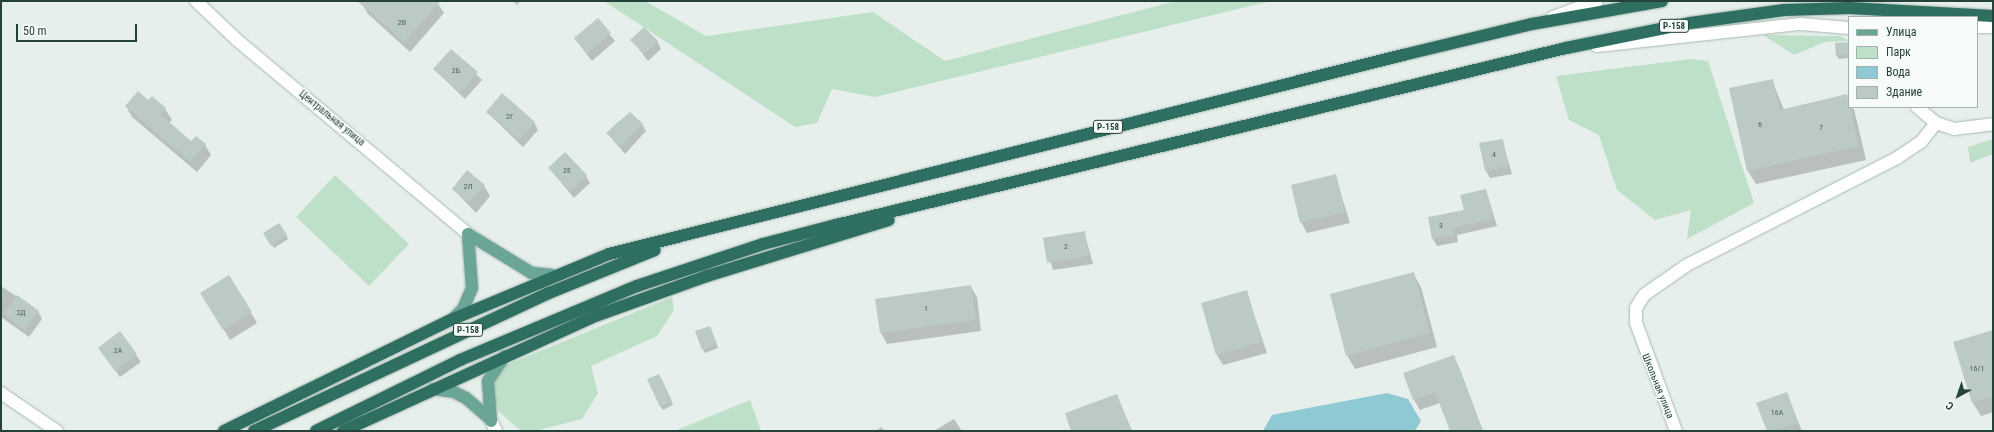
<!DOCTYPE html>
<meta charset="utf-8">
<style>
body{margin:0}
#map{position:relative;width:1994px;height:432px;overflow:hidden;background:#e6efeb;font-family:"Roboto Condensed",sans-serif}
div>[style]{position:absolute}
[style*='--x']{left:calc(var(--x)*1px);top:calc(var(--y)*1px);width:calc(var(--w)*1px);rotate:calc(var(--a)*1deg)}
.green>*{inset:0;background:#bfe0c8}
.water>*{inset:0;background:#8ec9d4}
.shadow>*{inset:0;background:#0003}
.building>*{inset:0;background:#bbcac4}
.roads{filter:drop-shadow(0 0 1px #a8b8b2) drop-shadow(0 0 1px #a8b8b2)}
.minor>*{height:12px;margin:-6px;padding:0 6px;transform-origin:6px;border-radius:6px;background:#fff}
.major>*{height:12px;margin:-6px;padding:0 6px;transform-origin:6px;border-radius:6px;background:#6aa596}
.highway>*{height:12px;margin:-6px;padding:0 6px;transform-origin:6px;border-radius:6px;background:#2f6f62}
span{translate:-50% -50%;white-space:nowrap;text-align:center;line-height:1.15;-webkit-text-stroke:3px #f7fbf9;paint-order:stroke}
.number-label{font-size:8px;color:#4a645c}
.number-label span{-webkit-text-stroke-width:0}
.shield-label span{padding:1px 3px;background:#f7fbf9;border:1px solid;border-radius:3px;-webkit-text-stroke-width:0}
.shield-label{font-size:9px;color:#24423a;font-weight:700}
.street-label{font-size:10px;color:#24423a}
.frame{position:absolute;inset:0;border:2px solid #24423a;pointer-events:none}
.legend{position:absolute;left:1848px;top:16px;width:130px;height:92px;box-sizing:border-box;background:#f7fbf9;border:1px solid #a3b1ad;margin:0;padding:5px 7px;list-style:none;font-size:12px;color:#24423a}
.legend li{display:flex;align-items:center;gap:8px;height:20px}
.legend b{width:20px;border:1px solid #a3b1ad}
.north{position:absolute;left:1938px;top:376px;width:40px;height:40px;-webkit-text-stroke:3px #f7fbf9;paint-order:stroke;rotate:220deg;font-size:11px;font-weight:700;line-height:16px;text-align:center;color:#24423a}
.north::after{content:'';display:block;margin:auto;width:14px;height:18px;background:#24423a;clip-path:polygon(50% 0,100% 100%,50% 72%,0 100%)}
.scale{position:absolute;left:16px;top:24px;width:121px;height:18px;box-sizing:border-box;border:2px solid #24423a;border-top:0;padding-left:5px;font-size:12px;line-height:14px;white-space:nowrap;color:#24423a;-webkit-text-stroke:3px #f7fbf9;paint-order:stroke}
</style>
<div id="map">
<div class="green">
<div style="clip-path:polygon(604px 1px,645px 1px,706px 36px,873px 12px,945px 61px,1176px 1px,1271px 1px,875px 97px,832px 89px,817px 123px,795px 127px)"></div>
<div style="clip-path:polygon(1763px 35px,1840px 36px,1849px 41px,1825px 42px,1794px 55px)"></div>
<div style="clip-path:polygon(1690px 59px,1708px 61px,1754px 203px,1687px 239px,1691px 210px,1655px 220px,1617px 190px,1599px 135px,1569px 120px,1556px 76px)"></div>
<div style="clip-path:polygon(1993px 139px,1993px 154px,1970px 163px,1968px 147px)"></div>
<div style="clip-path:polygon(335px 175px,409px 244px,369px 286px,296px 217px)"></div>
<div style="clip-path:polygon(672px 297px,674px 310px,657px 336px,591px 366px,598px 393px,582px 419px,534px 431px,520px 430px,498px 411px,492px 395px,495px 381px,506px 365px)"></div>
<div style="clip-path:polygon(750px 400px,761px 431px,674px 431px)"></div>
</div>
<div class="water">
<div style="clip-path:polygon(1387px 393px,1408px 399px,1421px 421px,1415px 431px,1263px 431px,1272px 415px)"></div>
</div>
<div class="shadow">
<div style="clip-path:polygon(365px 1px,436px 1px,444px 13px,410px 52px,368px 14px,362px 4px)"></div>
<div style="clip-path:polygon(513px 1px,520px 1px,517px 5px)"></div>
<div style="clip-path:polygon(597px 19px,615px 41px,592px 61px,575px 39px)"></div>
<div style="clip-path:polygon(632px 40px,657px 41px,661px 49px,648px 61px)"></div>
<div style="clip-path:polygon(1849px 43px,1849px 58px,1839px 59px,1837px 56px)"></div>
<div style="clip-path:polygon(451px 50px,482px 80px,465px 99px,435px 70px)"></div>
<div style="clip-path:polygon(1772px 80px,1784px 110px,1846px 95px,1849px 107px,1854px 109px,1866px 160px,1756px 184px,1748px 171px,1730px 89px)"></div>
<div style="clip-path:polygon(152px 97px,165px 109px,172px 120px,169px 123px,191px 143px,205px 145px,211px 155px,197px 172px,132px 117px,126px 106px,149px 102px)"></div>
<div style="clip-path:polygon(487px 112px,534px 122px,538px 130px,523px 147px)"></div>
<div style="clip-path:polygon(619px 121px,642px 124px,646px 131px,625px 154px,607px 133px)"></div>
<div style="clip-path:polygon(1502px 140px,1512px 174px,1490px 178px,1486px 171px)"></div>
<div style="clip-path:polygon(549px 168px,586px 176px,590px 183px,574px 198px)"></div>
<div style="clip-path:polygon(1335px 175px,1350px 223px,1307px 233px,1301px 222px)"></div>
<div style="clip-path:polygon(484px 186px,490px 196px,476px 213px,453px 189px)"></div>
<div style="clip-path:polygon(1486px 190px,1497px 226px,1457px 235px,1458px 242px,1437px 246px,1433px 239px)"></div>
<div style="clip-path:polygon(1084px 232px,1093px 264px,1053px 270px,1044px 238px)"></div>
<div style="clip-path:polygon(286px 235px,288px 239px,274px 248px,266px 237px)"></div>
<div style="clip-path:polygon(1413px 273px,1421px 287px,1437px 347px,1355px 369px,1347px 355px)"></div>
<div style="clip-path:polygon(1px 286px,38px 311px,42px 319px,29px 337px,1px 317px)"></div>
<div style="clip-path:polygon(971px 287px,977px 297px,981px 331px,887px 344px,881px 333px)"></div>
<div style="clip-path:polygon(1246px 291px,1267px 353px,1223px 365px,1217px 355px)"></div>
<div style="clip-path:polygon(202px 293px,251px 313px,257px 323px,230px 340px)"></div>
<div style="clip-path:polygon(710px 327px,718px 348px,705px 353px,703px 350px)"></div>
<div style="clip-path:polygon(1993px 331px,1993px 412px,1981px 416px,1973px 403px)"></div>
<div style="clip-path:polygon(120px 333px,141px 362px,120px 377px,99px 348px)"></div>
<div style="clip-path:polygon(1453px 356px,1459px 367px,1483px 431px,1451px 431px,1440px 403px,1420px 410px,1414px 400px)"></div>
<div style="clip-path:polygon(661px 378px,673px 405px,663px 410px,661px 407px)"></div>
<div style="clip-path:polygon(1786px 393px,1802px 431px,1768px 431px,1757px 403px)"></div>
<div style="clip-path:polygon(1117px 395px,1132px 431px,1072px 431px)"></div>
<div style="clip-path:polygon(954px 419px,962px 431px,934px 431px)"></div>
<div style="clip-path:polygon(882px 427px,884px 431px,875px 431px)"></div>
</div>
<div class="building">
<div style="clip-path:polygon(357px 1px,441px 1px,404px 42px)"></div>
<div style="clip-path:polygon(598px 18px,611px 33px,587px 54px,574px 38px)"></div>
<div style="clip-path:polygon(644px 27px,658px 41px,644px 54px,630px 40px)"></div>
<div style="clip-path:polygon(1849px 42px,1849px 55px,1836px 56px,1835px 43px)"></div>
<div style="clip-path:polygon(451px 49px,478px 72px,461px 93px,433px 69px)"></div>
<div style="clip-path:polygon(1773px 79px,1780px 110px,1847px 94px,1859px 146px,1747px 171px,1729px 88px)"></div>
<div style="clip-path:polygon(138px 91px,148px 100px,152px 96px,166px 108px,161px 115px,191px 141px,196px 136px,206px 144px,190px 162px,125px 106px)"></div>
<div style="clip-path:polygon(502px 93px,535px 122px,519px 140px,486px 112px)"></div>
<div style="clip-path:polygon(630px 112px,643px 124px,621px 147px,606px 133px)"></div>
<div style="clip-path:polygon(1503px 139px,1508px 166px,1485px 171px,1479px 143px)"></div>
<div style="clip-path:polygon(565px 152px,587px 175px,570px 191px,548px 168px)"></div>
<div style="clip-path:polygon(467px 170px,485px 185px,469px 203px,452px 189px)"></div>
<div style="clip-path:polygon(1336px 174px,1345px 212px,1300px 223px,1291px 185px)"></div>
<div style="clip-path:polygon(1486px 189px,1493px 219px,1453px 228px,1454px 234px,1432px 239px,1428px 217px,1464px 210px,1460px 195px)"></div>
<div style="clip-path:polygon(279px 223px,287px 235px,271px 246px,263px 233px)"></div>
<div style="clip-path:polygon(1085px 231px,1089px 256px,1047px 263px,1043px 238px)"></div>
<div style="clip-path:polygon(1414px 272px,1430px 333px,1346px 356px,1330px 294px)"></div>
<div style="clip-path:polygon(229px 275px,252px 312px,223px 330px,200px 293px)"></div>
<div style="clip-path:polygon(971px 285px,976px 320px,880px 333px,875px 299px)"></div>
<div style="clip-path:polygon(1247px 290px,1262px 342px,1216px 355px,1201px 303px)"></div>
<div style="clip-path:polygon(17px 295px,39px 311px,25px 330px,3px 314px)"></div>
<div style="clip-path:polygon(710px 326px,717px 344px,702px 350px,695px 331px)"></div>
<div style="clip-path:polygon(1993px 330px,1993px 397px,1972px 403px,1953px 342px)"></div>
<div style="clip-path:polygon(120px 331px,137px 354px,115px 371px,98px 348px)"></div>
<div style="clip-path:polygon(1454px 355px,1482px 431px,1450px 431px,1435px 392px,1413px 400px,1403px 373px)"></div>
<div style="clip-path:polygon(659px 374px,672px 401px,660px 407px,647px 379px)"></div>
<div style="clip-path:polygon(1787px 392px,1799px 424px,1767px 431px,1756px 403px)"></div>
<div style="clip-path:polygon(1117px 394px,1130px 431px,1071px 431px,1065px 413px)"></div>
</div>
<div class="roads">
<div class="minor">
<div style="--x:196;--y:1;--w:57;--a:43.6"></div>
<div style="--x:237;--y:40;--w:302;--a:40"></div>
<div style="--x:1553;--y:17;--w:47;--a:-20"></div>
<div style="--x:1977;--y:27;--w:16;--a:0"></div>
<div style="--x:1597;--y:46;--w:205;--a:-6.2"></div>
<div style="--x:1801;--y:24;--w:48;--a:4.8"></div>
<div style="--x:1917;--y:107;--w:25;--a:40"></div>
<div style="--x:1936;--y:123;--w:19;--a:18"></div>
<div style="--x:1954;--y:129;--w:39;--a:-7"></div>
<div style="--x:1;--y:393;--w:68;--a:34.2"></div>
<div style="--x:491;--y:421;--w:11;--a:63"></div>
<div style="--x:1676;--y:431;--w:115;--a:-110.3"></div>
<div style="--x:1636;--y:323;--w:15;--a:-90"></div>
<div style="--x:1636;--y:308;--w:15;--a:-58"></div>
<div style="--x:1644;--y:295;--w:52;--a:-34.9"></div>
<div style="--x:1687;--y:265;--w:236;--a:-27"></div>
<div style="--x:1897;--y:158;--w:29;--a:-34"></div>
<div style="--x:1921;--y:142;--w:24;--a:-52"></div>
</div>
<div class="major">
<div style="--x:468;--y:234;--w:75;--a:31.4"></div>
<div style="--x:532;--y:273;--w:20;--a:6"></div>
<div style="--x:453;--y:319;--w:14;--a:-45"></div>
<div style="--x:463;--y:309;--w:23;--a:-67"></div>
<div style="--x:472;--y:288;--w:54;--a:-94.2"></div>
<div style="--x:433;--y:389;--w:21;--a:8"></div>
<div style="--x:454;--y:392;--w:13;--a:27"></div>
<div style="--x:466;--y:398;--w:33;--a:41"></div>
<div style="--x:491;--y:421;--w:40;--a:-94.3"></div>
<div style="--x:488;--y:381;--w:30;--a:-56"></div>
</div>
<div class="highway">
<div style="--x:224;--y:431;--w:255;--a:-26.1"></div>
<div style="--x:453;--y:319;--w:169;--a:-22.6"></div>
<div style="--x:609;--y:254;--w:819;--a:-14.07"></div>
<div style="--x:1403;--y:55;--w:133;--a:-13.5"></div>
<div style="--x:1532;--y:24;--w:132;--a:-10"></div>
<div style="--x:254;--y:431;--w:326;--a:-25.1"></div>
<div style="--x:549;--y:293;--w:114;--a:-22.1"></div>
<div style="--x:316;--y:431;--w:161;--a:-26.2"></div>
<div style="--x:460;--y:360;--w:192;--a:-22.7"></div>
<div style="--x:637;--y:286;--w:133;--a:-18.4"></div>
<div style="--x:763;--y:244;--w:75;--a:-14.6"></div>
<div style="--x:836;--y:225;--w:751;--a:-13.63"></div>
<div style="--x:1566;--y:48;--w:126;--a:-11.4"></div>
<div style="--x:1690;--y:23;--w:95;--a:-7.9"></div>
<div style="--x:1784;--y:10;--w:65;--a:-1.8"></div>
<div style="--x:1849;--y:8;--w:144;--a:3.2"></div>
<div style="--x:343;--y:431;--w:280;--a:-24.5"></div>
<div style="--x:598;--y:315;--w:116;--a:-19.7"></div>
<div style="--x:707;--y:276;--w:190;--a:-17.1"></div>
</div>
</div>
<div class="number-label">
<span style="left:402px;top:23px">2В</span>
<span style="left:456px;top:71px">2Б</span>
<span style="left:510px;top:117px">2Г</span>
<span style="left:1760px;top:125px">6</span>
<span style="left:1821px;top:128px">7</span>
<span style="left:1494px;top:155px">4</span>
<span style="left:567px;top:171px">2Е</span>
<span style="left:468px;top:187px">2Л</span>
<span style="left:1441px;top:226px">3</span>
<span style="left:1066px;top:247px">2</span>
<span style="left:926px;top:309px">1</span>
<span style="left:21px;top:313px">2Д</span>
<span style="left:118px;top:351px">2А</span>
<span style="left:1977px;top:369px">16/1</span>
<span style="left:1777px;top:413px">16А</span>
</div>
<div class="shield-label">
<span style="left:1674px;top:26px">Р-158</span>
<span style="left:1108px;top:127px">Р-158</span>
<span style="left:468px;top:330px">Р-158</span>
</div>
<div class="street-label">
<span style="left:332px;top:118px;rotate:39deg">Центральная улица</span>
<span style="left:1658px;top:386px;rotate:68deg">Школьная улица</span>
</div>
<div class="frame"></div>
<ul class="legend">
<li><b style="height:5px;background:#6aa596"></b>Улица</li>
<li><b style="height:11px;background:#bfe0c8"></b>Парк</li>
<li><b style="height:11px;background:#8ec9d4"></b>Вода</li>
<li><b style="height:11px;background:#bbcac4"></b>Здание</li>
</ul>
<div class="north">С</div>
<div class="scale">50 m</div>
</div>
